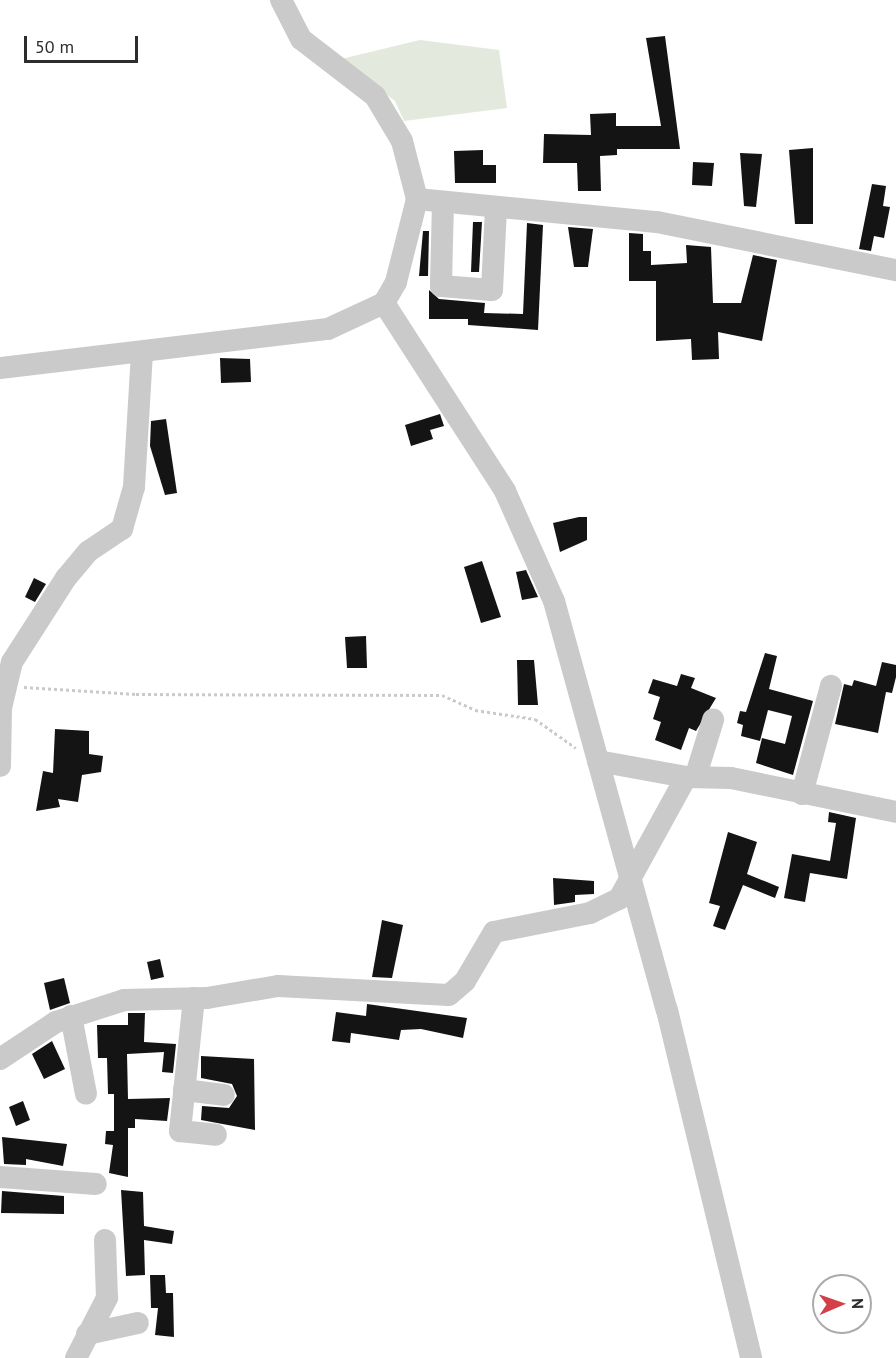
<!DOCTYPE html>
<style>
body{margin:0}
#map{position:relative;width:896px;height:1358px;overflow:hidden;background:#fff;font-family:"PT Sans",sans-serif}
div>[style]{position:absolute}
[style*='--x']{left:calc(var(--x)*1px);top:calc(var(--y)*1px);width:calc(var(--w)*1px);rotate:calc(var(--a)*1deg)}
.green>*{inset:0;background:#e3e9dc}
.building>*{inset:0;background:#141414}
.path>*{height:3px;margin-top:-1.5px;transform-origin:0;background:repeating-linear-gradient(90deg,#cacaca 0 3px,transparent 0 6px)}
.minor>*{height:22px;margin:-11px;padding:0 11px;transform-origin:11px;border-radius:11px;background:#cacaca}
span{translate:-50% -50%;white-space:nowrap;text-align:center;line-height:1.15;-webkit-text-stroke:6px #fff;paint-order:stroke}
.north{position:absolute;left:812px;top:1274px;width:60px;height:60px;box-sizing:border-box;background:#fff;border:2px solid #ababab;border-radius:50%;rotate:88deg;font-size:16px;font-weight:700;line-height:24px;text-align:center;color:#2d2d2d}
.north::after{content:'';display:block;margin:auto;width:21px;height:27px;background:#d43f48;clip-path:polygon(50% 0,100% 100%,50% 72%,0 100%)}
.scale{position:absolute;left:24px;top:36px;width:114px;height:27px;box-sizing:border-box;border:3px solid #2d2d2d;border-top:0;padding-left:8px;font-size:18px;line-height:21px;white-space:nowrap;color:#2d2d2d;-webkit-text-stroke:4px #fff;paint-order:stroke}
</style>
<div id="map">
<div class="green">
<div style="clip-path:polygon(420px 40px,499px 50px,507px 108px,404px 121px,395px 101px,341px 59px)"></div>
</div>
<div class="building">
<div style="clip-path:polygon(665px 36px,680px 149px,617px 149px,617px 155px,600px 156px,601px 191px,578px 191px,577px 163px,543px 163px,544px 134px,591px 135px,590px 114px,616px 113px,616px 126px,661px 126px,646px 38px)"></div>
<div style="clip-path:polygon(813px 148px,813px 224px,795px 224px,789px 150px)"></div>
<div style="clip-path:polygon(483px 150px,483px 165px,496px 165px,496px 183px,455px 183px,454px 151px)"></div>
<div style="clip-path:polygon(740px 153px,762px 154px,756px 207px,744px 206px)"></div>
<div style="clip-path:polygon(693px 162px,714px 163px,712px 186px,692px 185px)"></div>
<div style="clip-path:polygon(872px 184px,886px 186px,883px 206px,890px 207px,884px 238px,874px 236px,871px 251px,859px 249px)"></div>
<div style="clip-path:polygon(473px 222px,482px 222px,479px 272px,471px 272px)"></div>
<div style="clip-path:polygon(527px 223px,543px 225px,538px 330px,468px 325px,468px 319px,429px 319px,429px 290px,439px 299px,485px 303px,484px 313px,523px 314px)"></div>
<div style="clip-path:polygon(568px 227px,593px 229px,588px 267px,574px 267px)"></div>
<div style="clip-path:polygon(423px 231px,429px 231px,428px 276px,419px 276px)"></div>
<div style="clip-path:polygon(629px 233px,643px 234px,643px 251px,651px 251px,651px 265px,687px 263px,686px 245px,711px 247px,713px 303px,741px 303px,753px 255px,777px 260px,762px 341px,718px 332px,719px 359px,692px 360px,691px 339px,656px 341px,656px 281px,629px 281px)"></div>
<div style="clip-path:polygon(220px 358px,250px 359px,251px 382px,221px 383px)"></div>
<div style="clip-path:polygon(440px 414px,444px 426px,430px 430px,433px 439px,411px 446px,405px 425px)"></div>
<div style="clip-path:polygon(166px 419px,177px 493px,165px 495px,150px 446px,151px 421px)"></div>
<div style="clip-path:polygon(579px 517px,587px 517px,587px 540px,560px 552px,553px 523px)"></div>
<div style="clip-path:polygon(482px 561px,501px 617px,481px 623px,464px 567px)"></div>
<div style="clip-path:polygon(526px 570px,538px 597px,522px 600px,516px 572px)"></div>
<div style="clip-path:polygon(34px 578px,46px 584px,35px 602px,25px 597px)"></div>
<div style="clip-path:polygon(366px 636px,367px 668px,347px 668px,345px 637px)"></div>
<div style="clip-path:polygon(765px 653px,777px 656px,769px 689px,813px 701px,793px 775px,756px 763px,762px 738px,785px 744px,792px 716px,768px 710px,760px 741px,741px 736px,743px 725px,737px 723px,740px 711px,746px 712px)"></div>
<div style="clip-path:polygon(517px 660px,534px 660px,538px 705px,518px 705px)"></div>
<div style="clip-path:polygon(882px 662px,896px 665px,896px 677px,892px 693px,886px 692px,878px 733px,835px 724px,844px 684px,852px 686px,854px 680px,876px 686px)"></div>
<div style="clip-path:polygon(681px 674px,695px 678px,691px 688px,716px 698px,696px 731px,689px 728px,681px 750px,655px 740px,661px 722px,653px 719px,660px 697px,648px 693px,653px 679px,677px 686px)"></div>
<div style="clip-path:polygon(55px 729px,89px 731px,89px 754px,103px 756px,101px 772px,82px 775px,78px 802px,58px 799px,60px 807px,36px 811px,43px 771px,53px 773px)"></div>
<div style="clip-path:polygon(829px 812px,856px 818px,847px 879px,810px 873px,805px 902px,784px 898px,792px 854px,830px 861px,836px 823px,828px 822px)"></div>
<div style="clip-path:polygon(728px 832px,757px 842px,747px 874px,779px 887px,775px 898px,743px 885px,725px 930px,713px 926px,720px 906px,709px 903px)"></div>
<div style="clip-path:polygon(553px 878px,594px 881px,594px 894px,575px 895px,575px 902px,554px 905px)"></div>
<div style="clip-path:polygon(382px 920px,403px 925px,392px 978px,372px 977px)"></div>
<div style="clip-path:polygon(160px 959px,164px 977px,151px 980px,147px 962px)"></div>
<div style="clip-path:polygon(64px 978px,70px 1003px,50px 1010px,44px 983px)"></div>
<div style="clip-path:polygon(367px 1004px,467px 1018px,463px 1038px,421px 1029px,401px 1030px,399px 1040px,351px 1033px,350px 1043px,332px 1041px,336px 1012px,366px 1016px)"></div>
<div style="clip-path:polygon(128px 1013px,145px 1013px,144px 1042px,176px 1044px,173px 1073px,162px 1072px,164px 1052px,127px 1054px,128px 1099px,170px 1098px,167px 1121px,135px 1119px,135px 1128px,128px 1128px,128px 1177px,109px 1173px,113px 1145px,105px 1144px,106px 1131px,114px 1131px,114px 1094px,108px 1094px,107px 1058px,98px 1058px,97px 1025px,128px 1025px)"></div>
<div style="clip-path:polygon(52px 1041px,65px 1069px,44px 1079px,32px 1054px)"></div>
<div style="clip-path:polygon(201px 1056px,254px 1059px,255px 1130px,201px 1120px,202px 1106px,229px 1108px,237px 1096px,232px 1084px,201px 1078px)"></div>
<div style="clip-path:polygon(23px 1101px,30px 1120px,16px 1126px,9px 1107px)"></div>
<div style="clip-path:polygon(2px 1137px,67px 1144px,63px 1166px,26px 1159px,26px 1165px,4px 1164px)"></div>
<div style="clip-path:polygon(121px 1190px,143px 1192px,144px 1226px,174px 1231px,172px 1244px,144px 1240px,145px 1275px,126px 1276px)"></div>
<div style="clip-path:polygon(2px 1191px,64px 1196px,64px 1214px,1px 1213px)"></div>
<div style="clip-path:polygon(150px 1275px,165px 1275px,166px 1293px,173px 1293px,174px 1337px,155px 1335px,158px 1308px,151px 1308px)"></div>
</div>
<div class="path">
<div style="--x:24;--y:687;--w:112;--a:3.6"></div>
<div style="--x:136;--y:694;--w:306;--a:0.2"></div>
<div style="--x:442;--y:695;--w:36;--a:24"></div>
<div style="--x:475;--y:710;--w:61;--a:8.5"></div>
<div style="--x:535;--y:719;--w:50;--a:35.3"></div>
</div>
<div class="minor">
<div style="--x:417;--y:199;--w:241;--a:5.5"></div>
<div style="--x:657;--y:222;--w:244;--a:11.4"></div>
<div style="--x:443;--y:202;--w:84;--a:91.4"></div>
<div style="--x:441;--y:286;--w:51;--a:4.5"></div>
<div style="--x:492;--y:290;--w:83;--a:-87.2"></div>
<div style="--x:384;--y:303;--w:224;--a:57.2"></div>
<div style="--x:505;--y:491;--w:120;--a:66"></div>
<div style="--x:554;--y:601;--w:424;--a:74.6"></div>
<div style="--x:667;--y:1010;--w:358;--a:76.4"></div>
<div style="--x:0;--y:368;--w:330;--a:-6.8"></div>
<div style="--x:328;--y:329;--w:62;--a:-24.9"></div>
<div style="--x:384;--y:303;--w:24;--a:-60"></div>
<div style="--x:396;--y:282;--w:86;--a:-75.8"></div>
<div style="--x:417;--y:199;--w:60;--a:-104.5"></div>
<div style="--x:402;--y:141;--w:52;--a:-121"></div>
<div style="--x:375;--y:96;--w:93;--a:-142.4"></div>
<div style="--x:301;--y:39;--w:44;--a:-117.1"></div>
<div style="--x:598;--y:761;--w:89;--a:10.3"></div>
<div style="--x:0;--y:766;--w:58;--a:-89"></div>
<div style="--x:1;--y:708;--w:47;--a:-76.6"></div>
<div style="--x:12;--y:662;--w:100;--a:-57.3"></div>
<div style="--x:66;--y:578;--w:35;--a:-50"></div>
<div style="--x:89;--y:551;--w:40;--a:-34"></div>
<div style="--x:122;--y:529;--w:44;--a:-74.1"></div>
<div style="--x:134;--y:487;--w:135;--a:-86.6"></div>
<div style="--x:696;--y:775;--w:58;--a:-72.8"></div>
<div style="--x:802;--y:794;--w:112;--a:-75"></div>
<div style="--x:194;--y:998;--w:134;--a:96"></div>
<div style="--x:180;--y:1131;--w:36;--a:6"></div>
<div style="--x:71;--y:1016;--w:79;--a:79.1"></div>
<div style="--x:0;--y:1059;--w:67;--a:-33.5"></div>
<div style="--x:56;--y:1022;--w:71;--a:-17.9"></div>
<div style="--x:124;--y:1000;--w:83;--a:-1.4"></div>
<div style="--x:207;--y:998;--w:72;--a:-9.6"></div>
<div style="--x:278;--y:986;--w:171;--a:3"></div>
<div style="--x:449;--y:995;--w:21;--a:-41"></div>
<div style="--x:465;--y:981;--w:57;--a:-59.4"></div>
<div style="--x:494;--y:932;--w:98;--a:-11.2"></div>
<div style="--x:590;--y:913;--w:32;--a:-26"></div>
<div style="--x:619;--y:899;--w:139;--a:-61.2"></div>
<div style="--x:686;--y:777;--w:45;--a:1.3"></div>
<div style="--x:731;--y:778;--w:168;--a:11.6"></div>
<div style="--x:184;--y:1090;--w:40;--a:7.1"></div>
<div style="--x:0;--y:1177;--w:96;--a:4.2"></div>
<div style="--x:87;--y:1334;--w:52;--a:-12.2"></div>
<div style="--x:76;--y:1358;--w:68;--a:-62.7"></div>
<div style="--x:107;--y:1298;--w:58;--a:-92"></div>
</div>
<div class="north">N</div>
<div class="scale">50 m</div>
</div>
